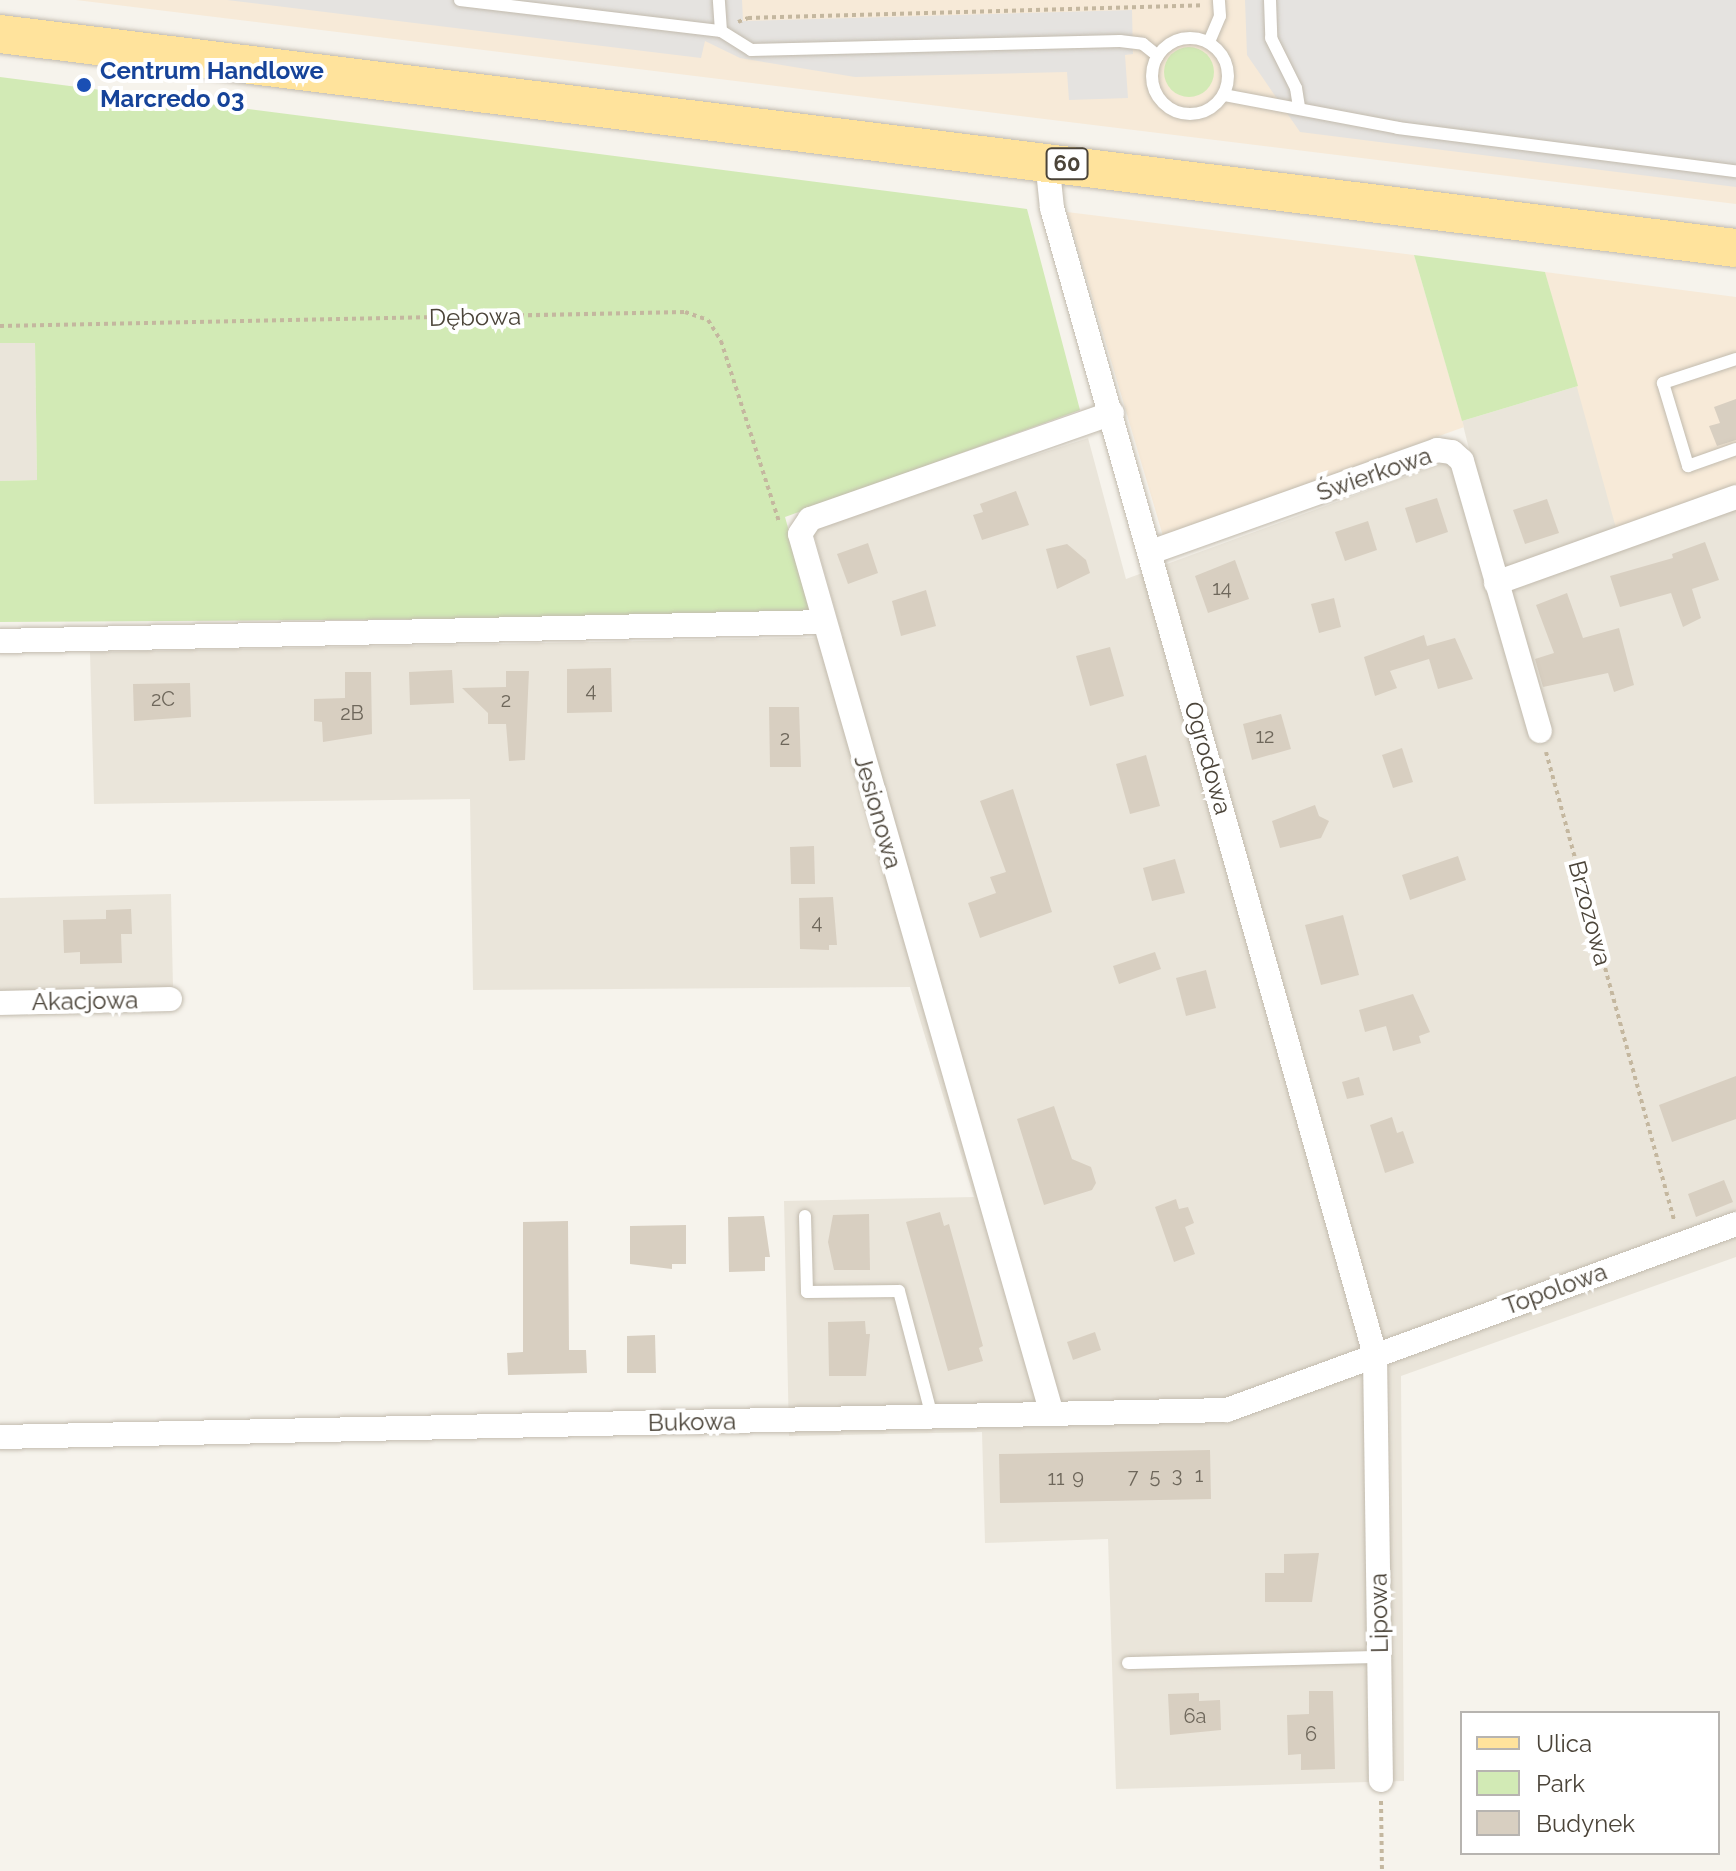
<!DOCTYPE html>
<meta charset="utf-8">
<style>
body{margin:0}
#map{position:relative;width:1736px;height:1871px;overflow:hidden;background:#f6f3ec;font-family:Raleway,sans-serif}
div>[style]{position:absolute}
[style*='--x']{left:calc(var(--x)*1px);top:calc(var(--y)*1px);width:calc(var(--w)*1px);rotate:calc(var(--a)*1deg)}
.residential>*{inset:0;background:#eae5da}
.commercial>*{inset:0;background:#f7ead8}
.green>*{inset:0;background:#d2eab5}
.round{border-radius:50%}
.parking>*{inset:0;background:#e5e3e0}
.building>*{inset:0;background:#d8cfc1}
.path>*{height:4px;margin-top:-2px;transform-origin:0;background:repeating-linear-gradient(90deg,#c4b79f 0 4px,transparent 0 8px)}
.roads{filter:drop-shadow(0 0 2px #c2bbae) drop-shadow(0 0 2px #c2bbae)}
.lane>*{height:12px;margin:-6px;padding:0 6px;transform-origin:6px;border-radius:6px;background:#fff}
.lane>.ring{margin:-6px;padding:0;box-sizing:content-box;background:none;border:12px solid #fff;border-radius:50%}
.street>*{height:24px;margin:-12px;padding:0 12px;transform-origin:12px;border-radius:12px;background:#fff}
.primary>*{height:38px;margin:-19px;padding:0 19px;transform-origin:19px;border-radius:19px;background:#ffe39c}
.dots>*{width:22px;height:22px;translate:-50% -50%;box-sizing:border-box;border:4px solid #fff;border-radius:50%}
span{translate:-50% -50%;white-space:nowrap;text-align:center;line-height:1.15;-webkit-text-stroke:8px #fff;paint-order:stroke}
.number-label{font-size:20px;color:#6e675b}
.number-label span{-webkit-text-stroke-width:0}
.shield-label span{padding:2px 6px;background:#fff;border:2px solid;border-radius:6px;-webkit-text-stroke-width:0}
.shield-label{font-size:22px;color:#4b4439;font-weight:700}
.transit-label{font-size:24px;color:#164399;font-weight:700}
.left{translate:0 -50%;text-align:left}
.street-label{font-size:24px;color:#4b4439}
.legend{position:absolute;left:1460px;top:1711px;width:260px;height:144px;box-sizing:border-box;background:#fff;border:2px solid #b7b4b0;margin:0;padding:10px 14px;list-style:none;font-size:24px;color:#4b4439}
.legend li{display:flex;align-items:center;gap:16px;height:40px}
.legend b{width:40px;border:2px solid #b7b4b0}
</style>
<div id="map">
<div class="residential">
<div style="clip-path:polygon(0 343px,35px 343px,37px 480px,0 481px)"></div>
<div style="clip-path:polygon(1578px 386px,1622px 548px,1736px 507px,1736px 1257px,1401px 1376px,1404px 1781px,1116px 1789px,1108px 1539px,985px 1543px,982px 1432px,789px 1436px,784px 1201px,974px 1197px,910px 987px,473px 990px,470px 799px,94px 804px,90px 652px,843px 637px,812px 528px,1088px 438px,1126px 579px,1470px 453px,1462px 421px)"></div>
<div style="clip-path:polygon(171px 894px,173px 989px,0 992px,0 898px)"></div>
</div>
<div class="commercial">
<div style="clip-path:polygon(76px 0,1736px 0,1736px 204px)"></div>
<div style="clip-path:polygon(1067px 212px,1414px 255px,1464px 427px,1163px 536px)"></div>
<div style="clip-path:polygon(1545px 272px,1736px 297px,1736px 485px,1616px 528px)"></div>
</div>
<div class="green">
<div class="round" style="left:1164px;top:47px;width:50px;height:50px"></div>
<div style="clip-path:polygon(0 77px,1027px 209px,1080px 410px,785px 517px,813px 617px,0 622px,0 481px,37px 480px,35px 343px,0 343px)"></div>
<div style="clip-path:polygon(1414px 255px,1545px 272px,1578px 386px,1462px 421px)"></div>
</div>
<div class="parking">
<div style="clip-path:polygon(227px 0,742px 0,743px 21px,1132px 10px,1133px 54px,1125px 55px,1128px 98px,1069px 100px,1067px 72px,855px 77px,740px 58px,705px 41px,701px 58px)"></div>
<div style="clip-path:polygon(1245px 0,1736px 0,1736px 187px,1300px 132px,1247px 55px)"></div>
</div>
<div class="building">
<div style="clip-path:polygon(1736px 399px,1736px 440px,1717px 446px,1709px 426px,1720px 423px,1714px 407px)"></div>
<div style="clip-path:polygon(1016px 491px,1029px 525px,982px 540px,973px 515px,983px 512px,980px 504px)"></div>
<div style="clip-path:polygon(1437px 498px,1448px 532px,1416px 543px,1405px 508px)"></div>
<div style="clip-path:polygon(1547px 499px,1559px 533px,1525px 544px,1513px 510px)"></div>
<div style="clip-path:polygon(1368px 521px,1377px 550px,1345px 561px,1335px 532px)"></div>
<div style="clip-path:polygon(1705px 542px,1719px 580px,1692px 589px,1701px 618px,1683px 627px,1671px 593px,1620px 607px,1610px 576px,1673px 558px,1672px 554px)"></div>
<div style="clip-path:polygon(868px 543px,878px 573px,848px 584px,837px 554px)"></div>
<div style="clip-path:polygon(1067px 544px,1086px 560px,1090px 573px,1057px 589px,1046px 549px)"></div>
<div style="clip-path:polygon(1235px 560px,1249px 599px,1208px 613px,1195px 576px)"></div>
<div style="clip-path:polygon(926px 590px,936px 626px,901px 636px,892px 601px)"></div>
<div style="clip-path:polygon(1567px 593px,1583px 638px,1619px 628px,1634px 685px,1614px 692px,1608px 673px,1543px 687px,1535px 659px,1554px 653px,1536px 605px)"></div>
<div style="clip-path:polygon(1334px 598px,1341px 627px,1319px 633px,1311px 604px)"></div>
<div style="clip-path:polygon(1424px 635px,1427px 646px,1455px 638px,1473px 679px,1438px 689px,1429px 659px,1390px 671px,1397px 688px,1375px 696px,1364px 657px)"></div>
<div style="clip-path:polygon(1110px 647px,1124px 696px,1090px 706px,1076px 656px)"></div>
<div style="clip-path:polygon(611px 668px,612px 712px,567px 713px,567px 669px)"></div>
<div style="clip-path:polygon(452px 670px,454px 703px,410px 705px,409px 672px)"></div>
<div style="clip-path:polygon(506px 671px,529px 671px,525px 760px,509px 761px,506px 724px,488px 724px,488px 713px,462px 688px,506px 687px)"></div>
<div style="clip-path:polygon(345px 672px,371px 672px,372px 734px,323px 742px,322px 722px,314px 721px,314px 699px,345px 698px)"></div>
<div style="clip-path:polygon(190px 683px,191px 717px,134px 721px,133px 684px)"></div>
<div style="clip-path:polygon(769px 707px,799px 707px,801px 767px,770px 767px)"></div>
<div style="clip-path:polygon(1281px 714px,1291px 749px,1252px 760px,1243px 724px)"></div>
<div style="clip-path:polygon(1402px 748px,1413px 782px,1393px 788px,1382px 755px)"></div>
<div style="clip-path:polygon(1146px 755px,1160px 806px,1130px 814px,1116px 764px)"></div>
<div style="clip-path:polygon(1013px 789px,1052px 912px,980px 938px,968px 903px,996px 893px,990px 877px,1006px 872px,980px 801px)"></div>
<div style="clip-path:polygon(1315px 805px,1319px 816px,1329px 821px,1321px 838px,1280px 848px,1272px 821px)"></div>
<div style="clip-path:polygon(814px 846px,815px 884px,791px 884px,790px 847px)"></div>
<div style="clip-path:polygon(1458px 856px,1466px 880px,1410px 900px,1402px 875px)"></div>
<div style="clip-path:polygon(1175px 859px,1185px 893px,1152px 901px,1143px 868px)"></div>
<div style="clip-path:polygon(833px 897px,837px 945px,829px 945px,829px 950px,800px 949px,799px 898px)"></div>
<div style="clip-path:polygon(131px 909px,132px 934px,121px 934px,122px 963px,80px 964px,80px 952px,64px 953px,63px 920px,106px 919px,106px 910px)"></div>
<div style="clip-path:polygon(1343px 915px,1359px 975px,1321px 985px,1305px 925px)"></div>
<div style="clip-path:polygon(1155px 952px,1161px 969px,1119px 984px,1113px 966px)"></div>
<div style="clip-path:polygon(1206px 970px,1216px 1008px,1186px 1016px,1176px 978px)"></div>
<div style="clip-path:polygon(1413px 994px,1430px 1032px,1419px 1036px,1421px 1043px,1393px 1051px,1386px 1026px,1365px 1032px,1359px 1010px)"></div>
<div style="clip-path:polygon(1736px 1076px,1736px 1119px,1672px 1142px,1659px 1105px)"></div>
<div style="clip-path:polygon(1359px 1077px,1364px 1095px,1347px 1099px,1342px 1082px)"></div>
<div style="clip-path:polygon(1054px 1106px,1072px 1159px,1091px 1167px,1096px 1183px,1092px 1190px,1044px 1205px,1017px 1119px)"></div>
<div style="clip-path:polygon(1392px 1117px,1397px 1133px,1403px 1131px,1414px 1163px,1385px 1173px,1370px 1125px)"></div>
<div style="clip-path:polygon(1724px 1180px,1733px 1202px,1696px 1217px,1688px 1194px)"></div>
<div style="clip-path:polygon(1176px 1199px,1179px 1209px,1188px 1207px,1194px 1223px,1185px 1227px,1195px 1254px,1174px 1262px,1155px 1207px)"></div>
<div style="clip-path:polygon(940px 1212px,944px 1226px,949px 1224px,983px 1346px,979px 1348px,983px 1361px,948px 1371px,906px 1222px)"></div>
<div style="clip-path:polygon(869px 1214px,870px 1270px,834px 1270px,828px 1242px,833px 1215px)"></div>
<div style="clip-path:polygon(764px 1216px,770px 1257px,765px 1257px,765px 1271px,729px 1272px,728px 1217px)"></div>
<div style="clip-path:polygon(568px 1221px,569px 1350px,586px 1350px,587px 1373px,508px 1375px,507px 1353px,523px 1352px,523px 1222px)"></div>
<div style="clip-path:polygon(686px 1225px,686px 1264px,672px 1264px,672px 1269px,630px 1264px,630px 1226px)"></div>
<div style="clip-path:polygon(865px 1321px,866px 1334px,870px 1334px,866px 1376px,829px 1376px,828px 1322px)"></div>
<div style="clip-path:polygon(1095px 1332px,1101px 1350px,1073px 1360px,1067px 1342px)"></div>
<div style="clip-path:polygon(655px 1335px,656px 1373px,627px 1373px,627px 1336px)"></div>
<div style="clip-path:polygon(1210px 1450px,1211px 1499px,1000px 1503px,999px 1454px)"></div>
<div style="clip-path:polygon(1319px 1553px,1312px 1602px,1265px 1602px,1265px 1573px,1284px 1573px,1284px 1554px)"></div>
<div style="clip-path:polygon(1309px 1691px,1333px 1691px,1335px 1769px,1301px 1770px,1301px 1754px,1288px 1755px,1287px 1715px,1309px 1714px)"></div>
<div style="clip-path:polygon(1199px 1693px,1199px 1701px,1220px 1700px,1221px 1730px,1170px 1735px,1168px 1694px)"></div>
</div>
<div class="path">
<div style="--x:738;--y:22;--w:11;--a:-22"></div>
<div style="--x:748;--y:18;--w:456;--a:-1.6"></div>
<div style="--x:0;--y:326;--w:685;--a:-1.17"></div>
<div style="--x:685;--y:312;--w:24;--a:19"></div>
<div style="--x:708;--y:320;--w:25;--a:58"></div>
<div style="--x:721;--y:341;--w:190;--a:72.2"></div>
<div style="--x:1546;--y:752;--w:487;--a:74.7"></div>
<div style="--x:1381;--y:1801;--w:70;--a:89.2"></div>
</div>
<div class="roads">
<div class="lane">
<div style="--x:460;--y:0;--w:263;--a:6.8"></div>
<div style="--x:721;--y:31;--w:31;--a:-94"></div>
<div style="--x:1270;--y:0;--w:38;--a:88"></div>
<div style="--x:1271;--y:38;--w:56;--a:63.4"></div>
<div style="--x:1296;--y:88;--w:20;--a:81"></div>
<div style="--x:721;--y:31;--w:36;--a:32"></div>
<div style="--x:751;--y:50;--w:369;--a:-1.4"></div>
<div style="--x:1120;--y:41;--w:23;--a:7"></div>
<div style="--x:1143;--y:44;--w:19;--a:39"></div>
<div class="ring" style="left:1152px;top:38px;width:64px;height:64px"></div>
<div style="--x:1209;--y:42;--w:28;--a:-67"></div>
<div style="--x:1220;--y:16;--w:16;--a:-94"></div>
<div style="--x:1224;--y:95;--w:177;--a:10.7"></div>
<div style="--x:1398;--y:128;--w:341;--a:7.3"></div>
<div style="--x:1736;--y:359;--w:77;--a:161.8"></div>
<div style="--x:1663;--y:383;--w:87;--a:73.2"></div>
<div style="--x:1688;--y:466;--w:51;--a:-19.5"></div>
<div style="--x:805;--y:1216;--w:76;--a:88.5"></div>
<div style="--x:807;--y:1292;--w:92;--a:-0.6"></div>
<div style="--x:899;--y:1291;--w:130;--a:75.3"></div>
<div style="--x:1128;--y:1663;--w:251;--a:-1.4"></div>
</div>
<div class="street">
<div style="--x:1047;--y:161;--w:47;--a:83.9"></div>
<div style="--x:1052;--y:208;--w:1192;--a:74.27"></div>
<div style="--x:1375;--y:1355;--w:425;--a:89.2"></div>
<div style="--x:1151;--y:552;--w:304;--a:-19.6"></div>
<div style="--x:1437;--y:450;--w:15;--a:8"></div>
<div style="--x:1452;--y:452;--w:13;--a:42"></div>
<div style="--x:1462;--y:461;--w:281;--a:73.9"></div>
<div style="--x:1496;--y:583;--w:255;--a:-19.7"></div>
<div style="--x:0;--y:641;--w:823;--a:-1.32"></div>
<div style="--x:0;--y:1003;--w:170;--a:-1.3"></div>
<div style="--x:1052;--y:1414;--w:915;--a:-105.98"></div>
<div style="--x:800;--y:534;--w:18;--a:-56"></div>
<div style="--x:810;--y:519;--w:320;--a:-19.3"></div>
<div style="--x:0;--y:1437;--w:1227;--a:-1.26"></div>
<div style="--x:1227;--y:1410;--w:542;--a:-20.07"></div>
</div>
<div class="primary">
<div style="--x:0;--y:34;--w:1749;--a:7.03"></div>
</div>
</div>
<div class="dots">
<div style="left:84px;top:85px;background:#1a4fb4"></div>
</div>
<div class="number-label">
<span style="left:1222px;top:588px">14</span>
<span style="left:591px;top:690px">4</span>
<span style="left:163px;top:699px">2C</span>
<span style="left:506px;top:700px">2</span>
<span style="left:352px;top:713px">2B</span>
<span style="left:1265px;top:736px">12</span>
<span style="left:785px;top:738px">2</span>
<span style="left:817px;top:922px">4</span>
<span style="left:1177px;top:1475px">3</span>
<span style="left:1199px;top:1475px">1</span>
<span style="left:1133px;top:1476px">7</span>
<span style="left:1155px;top:1476px">5</span>
<span style="left:1078px;top:1477px">9</span>
<span style="left:1056px;top:1478px">11</span>
<span style="left:1195px;top:1716px">6a</span>
<span style="left:1311px;top:1734px">6</span>
</div>
<div class="shield-label">
<span style="left:1067px;top:164px">60</span>
</div>
<div class="transit-label">
<span class="left" style="left:100px;top:85px">Centrum Handlowe<br>Marcredo 03</span>
</div>
<div class="street-label">
<span style="left:475px;top:317px;rotate:-1deg">Dębowa</span>
<span style="left:1374px;top:474px;rotate:-19deg">Świerkowa</span>
<span style="left:1208px;top:758px;rotate:74deg">Ogrodowa</span>
<span style="left:878px;top:812px;rotate:74deg">Jesionowa</span>
<span style="left:1590px;top:913px;rotate:75deg">Brzozowa</span>
<span style="left:85px;top:1001px;rotate:-1deg">Akacjowa</span>
<span style="left:1555px;top:1289px;rotate:-20deg">Topolowa</span>
<span style="left:692px;top:1422px;rotate:-1deg">Bukowa</span>
<span style="left:1379px;top:1613px;rotate:-91deg">Lipowa</span>
</div>
<ul class="legend">
<li><b style="height:10px;background:#ffe39c"></b>Ulica</li>
<li><b style="height:22px;background:#d2eab5"></b>Park</li>
<li><b style="height:22px;background:#d8cfc1"></b>Budynek</li>
</ul>
</div>
